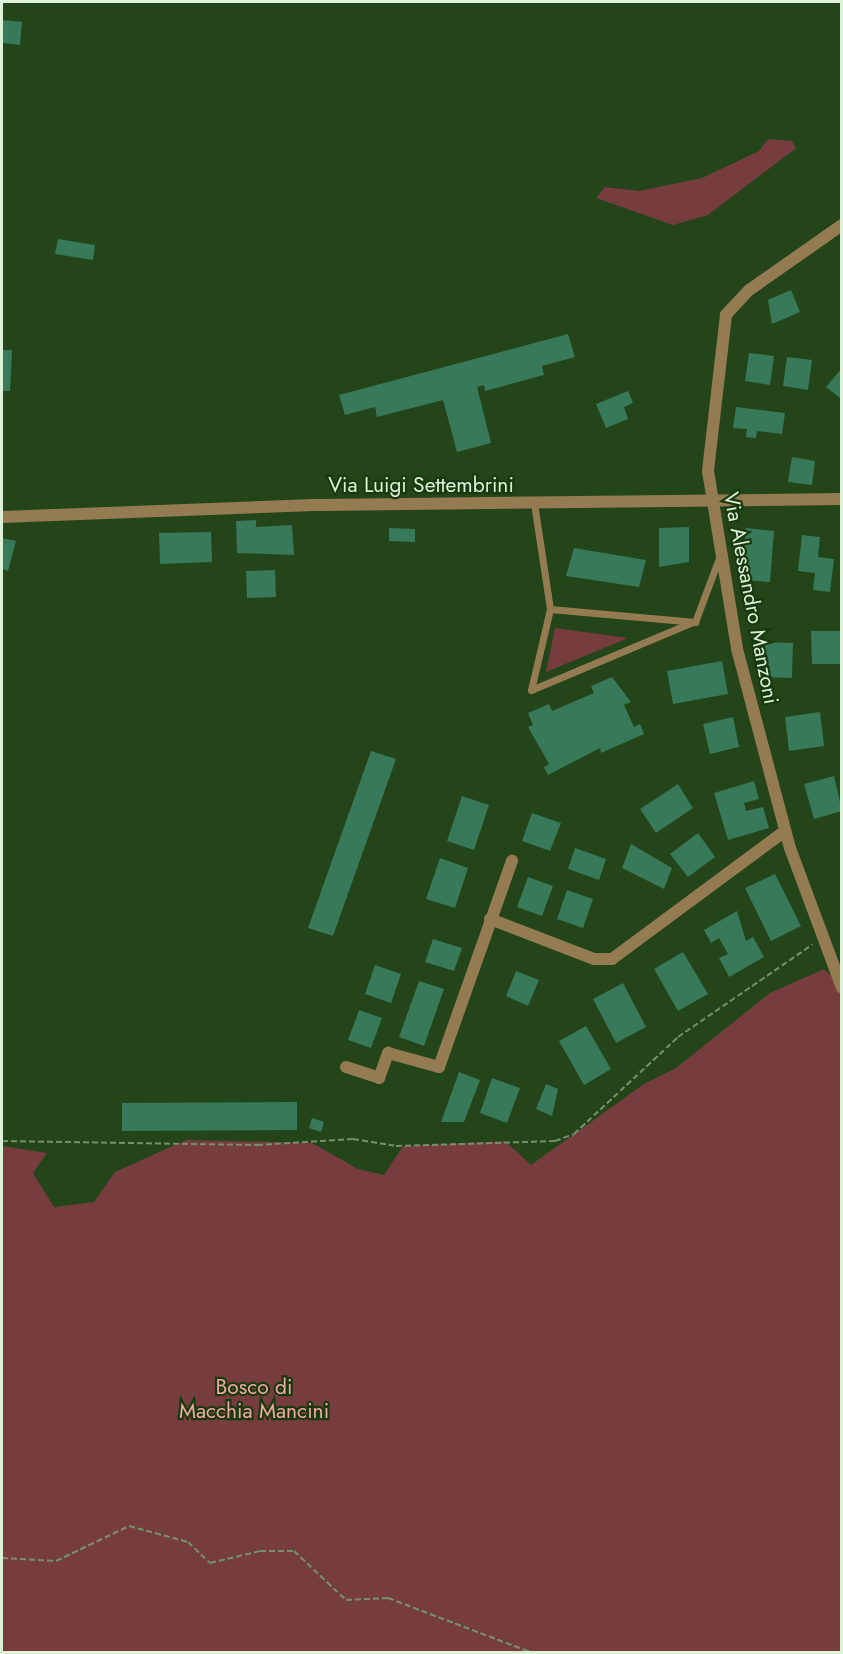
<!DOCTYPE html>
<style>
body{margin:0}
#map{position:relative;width:843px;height:1654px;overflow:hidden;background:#234519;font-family:Jost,sans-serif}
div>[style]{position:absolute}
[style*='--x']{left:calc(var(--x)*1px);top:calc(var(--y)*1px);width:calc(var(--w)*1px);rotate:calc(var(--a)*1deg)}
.green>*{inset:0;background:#773d3e}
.building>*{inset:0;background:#377958}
.path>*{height:2px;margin-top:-1px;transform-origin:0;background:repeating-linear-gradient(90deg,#74906c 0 6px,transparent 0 9px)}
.service>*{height:7px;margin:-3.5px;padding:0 3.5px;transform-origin:3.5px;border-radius:3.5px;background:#957b51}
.minor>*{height:12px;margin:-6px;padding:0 6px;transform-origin:6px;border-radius:6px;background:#957b51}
span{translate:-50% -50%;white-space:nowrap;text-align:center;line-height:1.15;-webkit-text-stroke:4.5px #183a0e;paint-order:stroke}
.street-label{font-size:21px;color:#ddf1d8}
.park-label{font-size:21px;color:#f5a6a6}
.frame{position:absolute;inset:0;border:3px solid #ddf1d8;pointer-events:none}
</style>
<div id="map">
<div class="green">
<div style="clip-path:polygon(768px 139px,792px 141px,796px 148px,708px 215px,673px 225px,596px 198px,605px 187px,639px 191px,702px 178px,759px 151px)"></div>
<div style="clip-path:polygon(555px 628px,628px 638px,546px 672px)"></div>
<div style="clip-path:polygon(824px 969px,841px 985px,841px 1652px,2px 1652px,2px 1146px,47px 1153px,33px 1173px,54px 1207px,94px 1202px,115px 1172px,186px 1140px,312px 1143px,358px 1169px,384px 1175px,403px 1146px,505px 1141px,531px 1165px,644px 1084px,676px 1068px,770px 993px)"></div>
</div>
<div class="building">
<div style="clip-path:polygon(2px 20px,22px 22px,20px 45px,2px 43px)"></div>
<div style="clip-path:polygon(58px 239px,95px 245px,93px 260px,55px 254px)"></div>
<div style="clip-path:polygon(791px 290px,800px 312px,772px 324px,768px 300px)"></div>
<div style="clip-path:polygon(568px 334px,575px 357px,542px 366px,544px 375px,485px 391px,484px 385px,477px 387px,491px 443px,457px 452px,443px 400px,377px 417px,375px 407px,345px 415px,339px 395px)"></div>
<div style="clip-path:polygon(2px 350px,12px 350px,10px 391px,2px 391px)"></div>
<div style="clip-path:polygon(749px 353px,774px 356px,770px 385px,745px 381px)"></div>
<div style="clip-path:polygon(787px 357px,812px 360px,808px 390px,783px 386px)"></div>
<div style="clip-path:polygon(842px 368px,842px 396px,840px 398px,826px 387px)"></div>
<div style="clip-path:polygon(628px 391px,633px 403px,624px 407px,628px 419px,606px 428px,596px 404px)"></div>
<div style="clip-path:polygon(736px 407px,785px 413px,782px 434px,757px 431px,756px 438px,746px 437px,747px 429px,733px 428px)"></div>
<div style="clip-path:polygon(792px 457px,815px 461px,812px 485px,788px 482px)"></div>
<div style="clip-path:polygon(256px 520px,256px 527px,292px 525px,294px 555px,237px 553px,236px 521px)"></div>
<div style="clip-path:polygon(689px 527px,689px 562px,659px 567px,659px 528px)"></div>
<div style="clip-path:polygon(389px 528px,415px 529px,415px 542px,389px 541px)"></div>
<div style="clip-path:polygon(746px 528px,774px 531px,770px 582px,742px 580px)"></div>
<div style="clip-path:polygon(211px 532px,212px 562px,160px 564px,159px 533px)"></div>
<div style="clip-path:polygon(802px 535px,820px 537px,818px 557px,834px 559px,830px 592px,813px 590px,815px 573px,798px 571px)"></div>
<div style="clip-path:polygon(2px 538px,16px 541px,8px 571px,2px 569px)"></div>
<div style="clip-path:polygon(574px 548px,646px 560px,639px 587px,566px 576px)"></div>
<div style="clip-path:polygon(275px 570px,276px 597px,247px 598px,246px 571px)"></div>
<div style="clip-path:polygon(811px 631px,842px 631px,842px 664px,812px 664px)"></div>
<div style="clip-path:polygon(765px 642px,793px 643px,792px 678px,764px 677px)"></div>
<div style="clip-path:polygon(722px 661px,728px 694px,673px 704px,667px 671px)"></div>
<div style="clip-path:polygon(612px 677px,631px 702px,624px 705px,634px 727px,640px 724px,644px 734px,601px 753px,600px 748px,548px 775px,544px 767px,549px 764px,528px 727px,533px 725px,528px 713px,549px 704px,552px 711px,594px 693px,591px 686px)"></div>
<div style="clip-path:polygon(820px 712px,824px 746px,789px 751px,785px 717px)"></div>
<div style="clip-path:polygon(733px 717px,739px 747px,710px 754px,703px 724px)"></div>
<div style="clip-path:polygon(371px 751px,396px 759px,333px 936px,308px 928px)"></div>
<div style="clip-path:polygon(834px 776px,842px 811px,814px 819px,804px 784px)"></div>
<div style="clip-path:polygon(754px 781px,759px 799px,744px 803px,746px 811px,763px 807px,769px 828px,728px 840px,714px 793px)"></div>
<div style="clip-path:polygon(678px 784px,693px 808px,656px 833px,640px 809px)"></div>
<div style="clip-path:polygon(462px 796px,489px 805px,474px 850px,447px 841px)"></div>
<div style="clip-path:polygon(532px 813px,561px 823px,550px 851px,522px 841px)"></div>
<div style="clip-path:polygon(698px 833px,715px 857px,688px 877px,670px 854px)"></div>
<div style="clip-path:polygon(631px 844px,672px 868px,664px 889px,622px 868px)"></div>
<div style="clip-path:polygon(575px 848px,606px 859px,599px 880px,568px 869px)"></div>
<div style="clip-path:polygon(440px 858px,468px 868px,455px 908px,426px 899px)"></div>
<div style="clip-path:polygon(775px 874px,801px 926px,771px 941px,745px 888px)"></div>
<div style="clip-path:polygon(528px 877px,553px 886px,542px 916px,517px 907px)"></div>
<div style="clip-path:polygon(567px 890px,593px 899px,583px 928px,557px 919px)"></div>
<div style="clip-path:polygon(737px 911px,746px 941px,753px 937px,764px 957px,729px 977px,719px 958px,728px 954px,719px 938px,711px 943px,704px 930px)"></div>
<div style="clip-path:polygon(433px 939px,462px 948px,454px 971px,425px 962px)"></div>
<div style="clip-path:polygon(683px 952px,708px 994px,678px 1011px,654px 969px)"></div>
<div style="clip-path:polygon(375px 965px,401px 974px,391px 1003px,365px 994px)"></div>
<div style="clip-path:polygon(516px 971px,539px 980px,528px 1006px,506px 996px)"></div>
<div style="clip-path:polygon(419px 981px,444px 989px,424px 1046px,399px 1037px)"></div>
<div style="clip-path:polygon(623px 983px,646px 1027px,616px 1043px,593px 999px)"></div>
<div style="clip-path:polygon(359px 1010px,382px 1018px,371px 1048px,348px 1040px)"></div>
<div style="clip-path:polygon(586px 1026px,611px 1069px,584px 1085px,559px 1041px)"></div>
<div style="clip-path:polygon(459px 1072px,480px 1080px,464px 1122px,441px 1122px)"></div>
<div style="clip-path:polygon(492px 1078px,520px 1088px,507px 1123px,480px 1113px)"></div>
<div style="clip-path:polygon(546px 1084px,558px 1089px,552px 1116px,536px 1109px)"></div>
<div style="clip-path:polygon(297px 1102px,297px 1130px,122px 1131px,122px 1103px)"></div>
<div style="clip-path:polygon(312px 1118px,324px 1122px,321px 1132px,309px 1128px)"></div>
</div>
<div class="path">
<div style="--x:2;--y:1141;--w:255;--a:0.9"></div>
<div style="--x:257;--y:1145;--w:96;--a:-3.6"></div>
<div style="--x:353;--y:1139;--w:44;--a:9.2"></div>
<div style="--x:396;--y:1146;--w:159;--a:-1.8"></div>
<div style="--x:555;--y:1141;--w:20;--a:-20"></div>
<div style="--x:574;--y:1134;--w:142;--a:-43"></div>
<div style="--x:678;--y:1037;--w:163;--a:-34.5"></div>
<div style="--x:2;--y:1558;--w:54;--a:3.2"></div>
<div style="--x:56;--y:1561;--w:81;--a:-25.6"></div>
<div style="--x:129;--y:1526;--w:61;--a:15.2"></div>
<div style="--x:188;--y:1542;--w:30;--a:44"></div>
<div style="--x:210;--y:1563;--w:51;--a:-13.5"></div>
<div style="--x:260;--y:1551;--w:34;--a:0"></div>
<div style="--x:294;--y:1551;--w:71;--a:43.3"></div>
<div style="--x:346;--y:1600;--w:42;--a:-2.7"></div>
<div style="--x:388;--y:1598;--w:152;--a:20.8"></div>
</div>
<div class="service">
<div style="--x:534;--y:503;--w:107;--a:81.4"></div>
<div style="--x:550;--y:609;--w:146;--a:5.1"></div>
<div style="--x:695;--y:622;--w:68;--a:-69.4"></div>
<div style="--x:550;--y:609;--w:83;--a:103.2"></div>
<div style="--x:531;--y:690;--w:176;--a:-22.8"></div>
</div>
<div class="minor">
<div style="--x:842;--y:225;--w:113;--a:145"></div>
<div style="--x:749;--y:290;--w:34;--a:133"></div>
<div style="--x:726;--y:315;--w:157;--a:96.6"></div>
<div style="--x:708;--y:471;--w:180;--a:80.7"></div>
<div style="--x:737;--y:649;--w:206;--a:75.1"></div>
<div style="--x:790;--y:848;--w:149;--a:69.6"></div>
<div style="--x:2;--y:517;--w:319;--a:-2.2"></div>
<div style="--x:321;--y:505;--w:521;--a:-0.66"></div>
<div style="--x:490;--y:919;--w:111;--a:21"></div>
<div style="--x:594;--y:959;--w:18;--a:0"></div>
<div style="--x:612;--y:959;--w:215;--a:-36.5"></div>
<div style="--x:346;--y:1067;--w:35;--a:18"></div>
<div style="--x:379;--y:1078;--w:27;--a:-70"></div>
<div style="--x:388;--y:1053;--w:53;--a:15.4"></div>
<div style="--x:439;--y:1067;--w:219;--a:-70.5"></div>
</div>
<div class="street-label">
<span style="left:421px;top:485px">Via Luigi Settembrini</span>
<span style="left:751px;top:598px;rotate:79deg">Via Alessandro Manzoni</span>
</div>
<div class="park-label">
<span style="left:254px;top:1399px">Bosco di<br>Macchia Mancini</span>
</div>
<div class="frame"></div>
</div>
